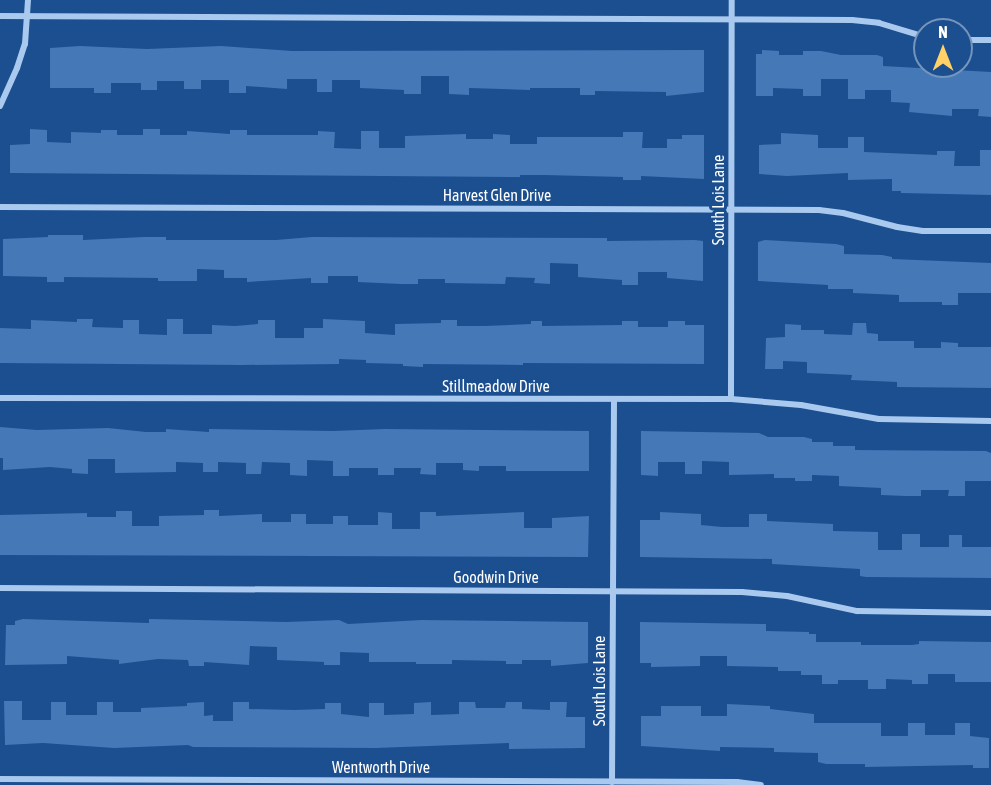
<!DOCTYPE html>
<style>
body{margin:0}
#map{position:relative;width:991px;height:785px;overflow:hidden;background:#1b4f8f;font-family:"Asap Condensed",sans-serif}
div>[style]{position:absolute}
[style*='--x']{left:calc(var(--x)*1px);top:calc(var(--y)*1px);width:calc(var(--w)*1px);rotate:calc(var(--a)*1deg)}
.building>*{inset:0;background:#4478b7}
.minor>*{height:6px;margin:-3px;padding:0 3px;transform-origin:3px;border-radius:3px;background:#a9c9ee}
span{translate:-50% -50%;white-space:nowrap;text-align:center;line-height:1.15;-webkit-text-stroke:6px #1b4f8f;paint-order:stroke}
.street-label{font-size:16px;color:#fff}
.north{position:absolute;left:913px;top:18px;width:60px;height:60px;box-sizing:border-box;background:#1b4f8f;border:2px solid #7695bc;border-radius:50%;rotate:0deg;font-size:16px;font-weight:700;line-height:24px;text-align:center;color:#fff}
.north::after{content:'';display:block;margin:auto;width:21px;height:27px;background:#ffd166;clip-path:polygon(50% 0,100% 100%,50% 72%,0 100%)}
</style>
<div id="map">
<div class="building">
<div style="clip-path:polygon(80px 46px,147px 49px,221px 46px,292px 51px,704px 50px,704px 92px,666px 96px,666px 92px,595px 91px,595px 95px,580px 95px,580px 88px,530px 88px,530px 90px,469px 88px,469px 95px,449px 94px,449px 76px,421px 76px,421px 94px,404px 94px,404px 90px,360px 88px,360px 80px,332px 80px,332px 92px,317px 92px,317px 79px,287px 79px,287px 89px,246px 86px,246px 93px,229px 93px,229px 80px,201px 80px,201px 89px,184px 89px,184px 81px,157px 81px,157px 90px,141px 90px,141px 83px,111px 83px,111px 93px,94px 93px,94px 88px,50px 88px,50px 48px)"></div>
<div style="clip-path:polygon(762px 50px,779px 51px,779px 55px,803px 55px,803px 51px,821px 51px,841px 55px,877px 55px,883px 57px,883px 66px,991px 72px,991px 117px,978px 116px,979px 109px,952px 109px,952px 116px,909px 112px,910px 103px,891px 102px,891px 90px,865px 90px,865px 99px,848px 99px,848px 79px,821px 79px,821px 96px,803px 96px,803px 89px,773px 88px,773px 96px,756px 96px,756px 54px,762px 54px)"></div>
<div style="clip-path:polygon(30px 129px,47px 130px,47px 142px,71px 143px,71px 132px,101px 133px,101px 130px,117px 130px,117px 135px,143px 135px,143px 129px,160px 129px,160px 135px,187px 135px,187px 131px,230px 134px,230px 130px,247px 130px,247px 135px,318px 135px,318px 131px,335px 132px,334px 148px,361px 149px,361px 131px,379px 131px,379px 148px,405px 148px,405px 136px,466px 134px,466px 139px,493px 139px,493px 134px,510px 135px,510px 144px,537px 144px,537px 137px,623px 137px,623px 132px,643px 132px,642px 148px,667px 148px,667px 139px,682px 139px,682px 135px,704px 135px,704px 179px,641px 176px,641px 180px,623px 180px,623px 177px,544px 175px,520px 175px,520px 177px,10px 173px,10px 145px,30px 144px)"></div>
<div style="clip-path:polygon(781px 133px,818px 135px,818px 148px,848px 148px,848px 137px,864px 137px,864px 152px,937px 155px,937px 151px,955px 151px,954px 166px,980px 166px,980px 150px,991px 150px,991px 195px,901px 193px,901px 191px,892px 191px,892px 179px,848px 180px,848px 173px,787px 176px,759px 174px,759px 145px,781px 144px)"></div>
<div style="clip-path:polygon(48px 235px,83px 235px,83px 240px,144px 237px,166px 237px,166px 240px,276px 240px,312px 237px,607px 238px,607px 241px,695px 240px,703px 241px,703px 281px,667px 278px,667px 272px,638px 272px,638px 285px,622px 285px,622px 280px,578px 277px,578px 264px,550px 263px,550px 284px,534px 283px,535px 278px,506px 277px,505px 284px,445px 283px,445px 279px,418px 279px,418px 284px,401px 284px,358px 282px,358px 276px,328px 276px,328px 283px,311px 283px,311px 278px,247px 282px,247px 278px,224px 278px,224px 270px,197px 269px,197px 281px,158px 281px,158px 278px,64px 277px,64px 282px,47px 282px,47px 277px,3px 276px,3px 239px,48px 237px)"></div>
<div style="clip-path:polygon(765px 240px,836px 244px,844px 246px,844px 254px,882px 255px,892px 257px,892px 259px,991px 263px,991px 293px,958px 293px,958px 305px,942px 305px,942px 302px,899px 302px,899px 295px,853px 293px,853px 289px,828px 289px,828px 285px,758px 281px,758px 242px)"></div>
<div style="clip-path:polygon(77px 319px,93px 319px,92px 327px,123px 328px,123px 320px,139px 320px,139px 334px,167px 335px,167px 319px,183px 319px,183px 334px,212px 334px,212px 325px,235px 326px,258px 324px,258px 320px,275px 320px,275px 338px,304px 338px,304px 328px,323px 328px,323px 319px,365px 321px,365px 333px,395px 335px,395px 324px,441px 323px,441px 320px,457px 320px,457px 326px,485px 326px,531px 324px,531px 321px,542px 321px,542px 326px,622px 325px,622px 321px,638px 321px,638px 327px,668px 327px,668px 321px,685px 321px,685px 325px,704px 325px,704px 364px,523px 363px,523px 365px,423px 364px,423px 367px,403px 366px,403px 364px,366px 363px,366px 360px,339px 359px,339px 364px,242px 365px,0 363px,0 328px,31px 329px,31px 320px,77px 322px)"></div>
<div style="clip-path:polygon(853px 323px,866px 323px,867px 333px,878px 334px,878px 341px,914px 341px,914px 348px,941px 348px,941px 342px,958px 343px,958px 347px,991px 347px,991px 388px,897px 387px,897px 382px,851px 380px,852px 375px,807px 373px,807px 362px,783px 361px,783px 369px,765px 369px,766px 338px,785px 337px,785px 324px,801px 325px,801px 330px,824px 330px,824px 334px,852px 335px)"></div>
<div style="clip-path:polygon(0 427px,37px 430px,108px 428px,146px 432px,166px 432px,166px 429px,209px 432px,209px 429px,333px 431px,385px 429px,589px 431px,589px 471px,506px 471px,506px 466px,479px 466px,479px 471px,463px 470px,463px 463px,436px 463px,436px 475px,420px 474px,421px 468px,394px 468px,394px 475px,378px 475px,378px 468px,349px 468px,349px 476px,333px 476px,333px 461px,307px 460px,307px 476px,290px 475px,290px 463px,262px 462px,261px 474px,246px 474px,246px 463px,218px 462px,218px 472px,203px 472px,203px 463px,176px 462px,176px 472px,115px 473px,115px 459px,88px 459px,88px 474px,72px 473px,72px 469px,50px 467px,3px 470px,3px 458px,0 458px)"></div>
<div style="clip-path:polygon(641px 431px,759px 433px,768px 437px,804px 437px,812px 439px,812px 442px,833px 442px,833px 446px,855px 446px,855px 450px,986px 451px,991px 453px,991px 481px,965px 481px,965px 496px,948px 496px,949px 490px,921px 490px,921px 496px,905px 496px,881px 495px,881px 488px,839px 486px,839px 476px,812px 475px,812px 481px,795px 481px,795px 478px,774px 478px,774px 474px,729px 475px,729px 462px,702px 461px,702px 474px,685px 474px,685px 462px,658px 462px,658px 476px,641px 475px)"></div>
<div style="clip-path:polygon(204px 510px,219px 510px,219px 516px,262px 514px,262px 522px,291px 522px,291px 514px,306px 514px,306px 524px,333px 524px,333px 516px,348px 516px,348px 525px,378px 525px,378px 512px,392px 513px,392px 529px,420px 529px,420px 512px,436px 512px,436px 516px,524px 512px,524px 528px,552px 528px,552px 518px,589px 516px,588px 557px,0 555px,0 515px,87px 513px,87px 517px,116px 517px,116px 511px,132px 511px,132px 526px,159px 526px,159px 516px,204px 515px)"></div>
<div style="clip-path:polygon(660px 512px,701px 514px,701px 525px,722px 527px,749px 527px,749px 514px,767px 514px,767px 521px,833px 524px,833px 531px,878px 532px,878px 550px,902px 550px,902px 534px,920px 534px,920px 547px,949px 547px,949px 535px,962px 535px,962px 547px,991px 547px,991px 578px,866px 577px,860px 576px,860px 569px,772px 564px,772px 559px,640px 557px,640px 520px,660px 520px)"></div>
<div style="clip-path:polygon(23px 619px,149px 623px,149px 619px,286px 622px,339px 620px,348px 624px,422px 620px,588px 622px,588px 663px,551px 666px,551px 660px,522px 660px,522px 664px,506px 664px,506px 661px,452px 660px,452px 664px,416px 664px,416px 662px,369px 662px,369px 653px,340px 652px,340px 665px,324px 665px,324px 662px,277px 660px,277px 647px,250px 646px,249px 665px,204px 662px,204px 666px,189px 666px,188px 660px,158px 659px,119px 664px,119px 660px,67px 656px,67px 664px,5px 665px,6px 625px,15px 625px,15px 621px)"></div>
<div style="clip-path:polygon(640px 622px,766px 624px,766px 631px,809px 632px,809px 634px,816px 634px,816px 642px,861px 642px,861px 645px,912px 645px,919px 644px,919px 641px,991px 642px,991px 682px,955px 682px,955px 674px,928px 674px,928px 684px,912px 684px,912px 680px,886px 679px,886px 689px,868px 689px,868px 680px,838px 680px,838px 684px,822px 684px,822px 675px,801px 675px,801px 671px,778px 671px,778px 667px,727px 666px,727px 656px,700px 656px,700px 666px,651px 667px,651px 663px,640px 663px)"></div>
<div style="clip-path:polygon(4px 701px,22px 701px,22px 720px,51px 720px,51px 702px,66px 702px,66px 715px,97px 715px,97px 702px,113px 702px,113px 712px,141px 712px,141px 708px,187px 706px,187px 703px,204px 702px,204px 716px,213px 715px,213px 721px,233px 721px,233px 702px,249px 702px,249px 709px,294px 710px,325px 709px,325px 703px,341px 703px,341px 714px,369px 717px,369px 703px,384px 703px,384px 715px,414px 714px,414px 703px,431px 702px,431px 715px,459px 714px,459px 702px,475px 702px,476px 708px,505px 708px,506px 702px,522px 702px,522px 709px,550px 710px,550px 702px,567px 702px,566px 717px,585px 717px,585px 748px,509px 749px,509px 743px,376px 748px,193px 747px,188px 745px,114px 748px,43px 743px,5px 745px)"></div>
<div style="clip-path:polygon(727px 704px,770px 706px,770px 709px,814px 714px,814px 723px,881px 723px,881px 736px,908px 736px,908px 723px,925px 723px,925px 735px,955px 735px,955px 723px,970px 723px,970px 736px,989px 738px,989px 768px,973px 768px,973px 765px,865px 767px,865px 764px,826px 764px,818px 762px,818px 753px,774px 752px,774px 748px,720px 747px,720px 751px,641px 746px,641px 716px,661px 716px,661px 706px,701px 706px,701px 716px,727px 716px)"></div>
</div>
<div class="minor">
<div style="--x:0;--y:16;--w:852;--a:0.27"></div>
<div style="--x:852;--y:20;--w:27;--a:6"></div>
<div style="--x:879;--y:23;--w:48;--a:16.9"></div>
<div style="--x:961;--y:40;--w:30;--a:0"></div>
<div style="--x:0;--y:106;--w:42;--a:-65.9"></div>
<div style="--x:17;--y:68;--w:25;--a:-72"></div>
<div style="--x:25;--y:44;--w:44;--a:-86.1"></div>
<div style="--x:0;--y:207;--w:819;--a:0.21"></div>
<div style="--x:819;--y:210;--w:24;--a:7"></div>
<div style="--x:843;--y:213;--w:56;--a:14.5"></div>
<div style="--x:897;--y:227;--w:26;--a:9"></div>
<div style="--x:923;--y:231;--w:68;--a:0"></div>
<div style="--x:0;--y:398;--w:731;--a:0.08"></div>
<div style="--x:731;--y:399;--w:70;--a:4.9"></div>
<div style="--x:801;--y:405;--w:79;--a:10.2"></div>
<div style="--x:879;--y:419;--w:112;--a:1"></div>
<div style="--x:731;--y:399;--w:399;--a:-89.9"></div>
<div style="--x:0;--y:588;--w:742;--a:0.31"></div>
<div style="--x:742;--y:592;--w:45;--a:5.1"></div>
<div style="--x:787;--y:596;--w:72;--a:12.1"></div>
<div style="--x:857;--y:611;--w:134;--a:0.9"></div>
<div style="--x:0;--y:779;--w:737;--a:0.23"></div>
<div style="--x:737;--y:782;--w:24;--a:7"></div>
<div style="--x:612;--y:782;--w:382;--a:-89.7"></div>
</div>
<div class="street-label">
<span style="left:497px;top:195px">Harvest Glen Drive</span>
<span style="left:718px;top:200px;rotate:-90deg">South Lois Lane</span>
<span style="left:496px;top:386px">Stillmeadow Drive</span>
<span style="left:496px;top:577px">Goodwin Drive</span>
<span style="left:599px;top:681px;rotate:-90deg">South Lois Lane</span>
<span style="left:381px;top:767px">Wentworth Drive</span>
</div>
<div class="north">N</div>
</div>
